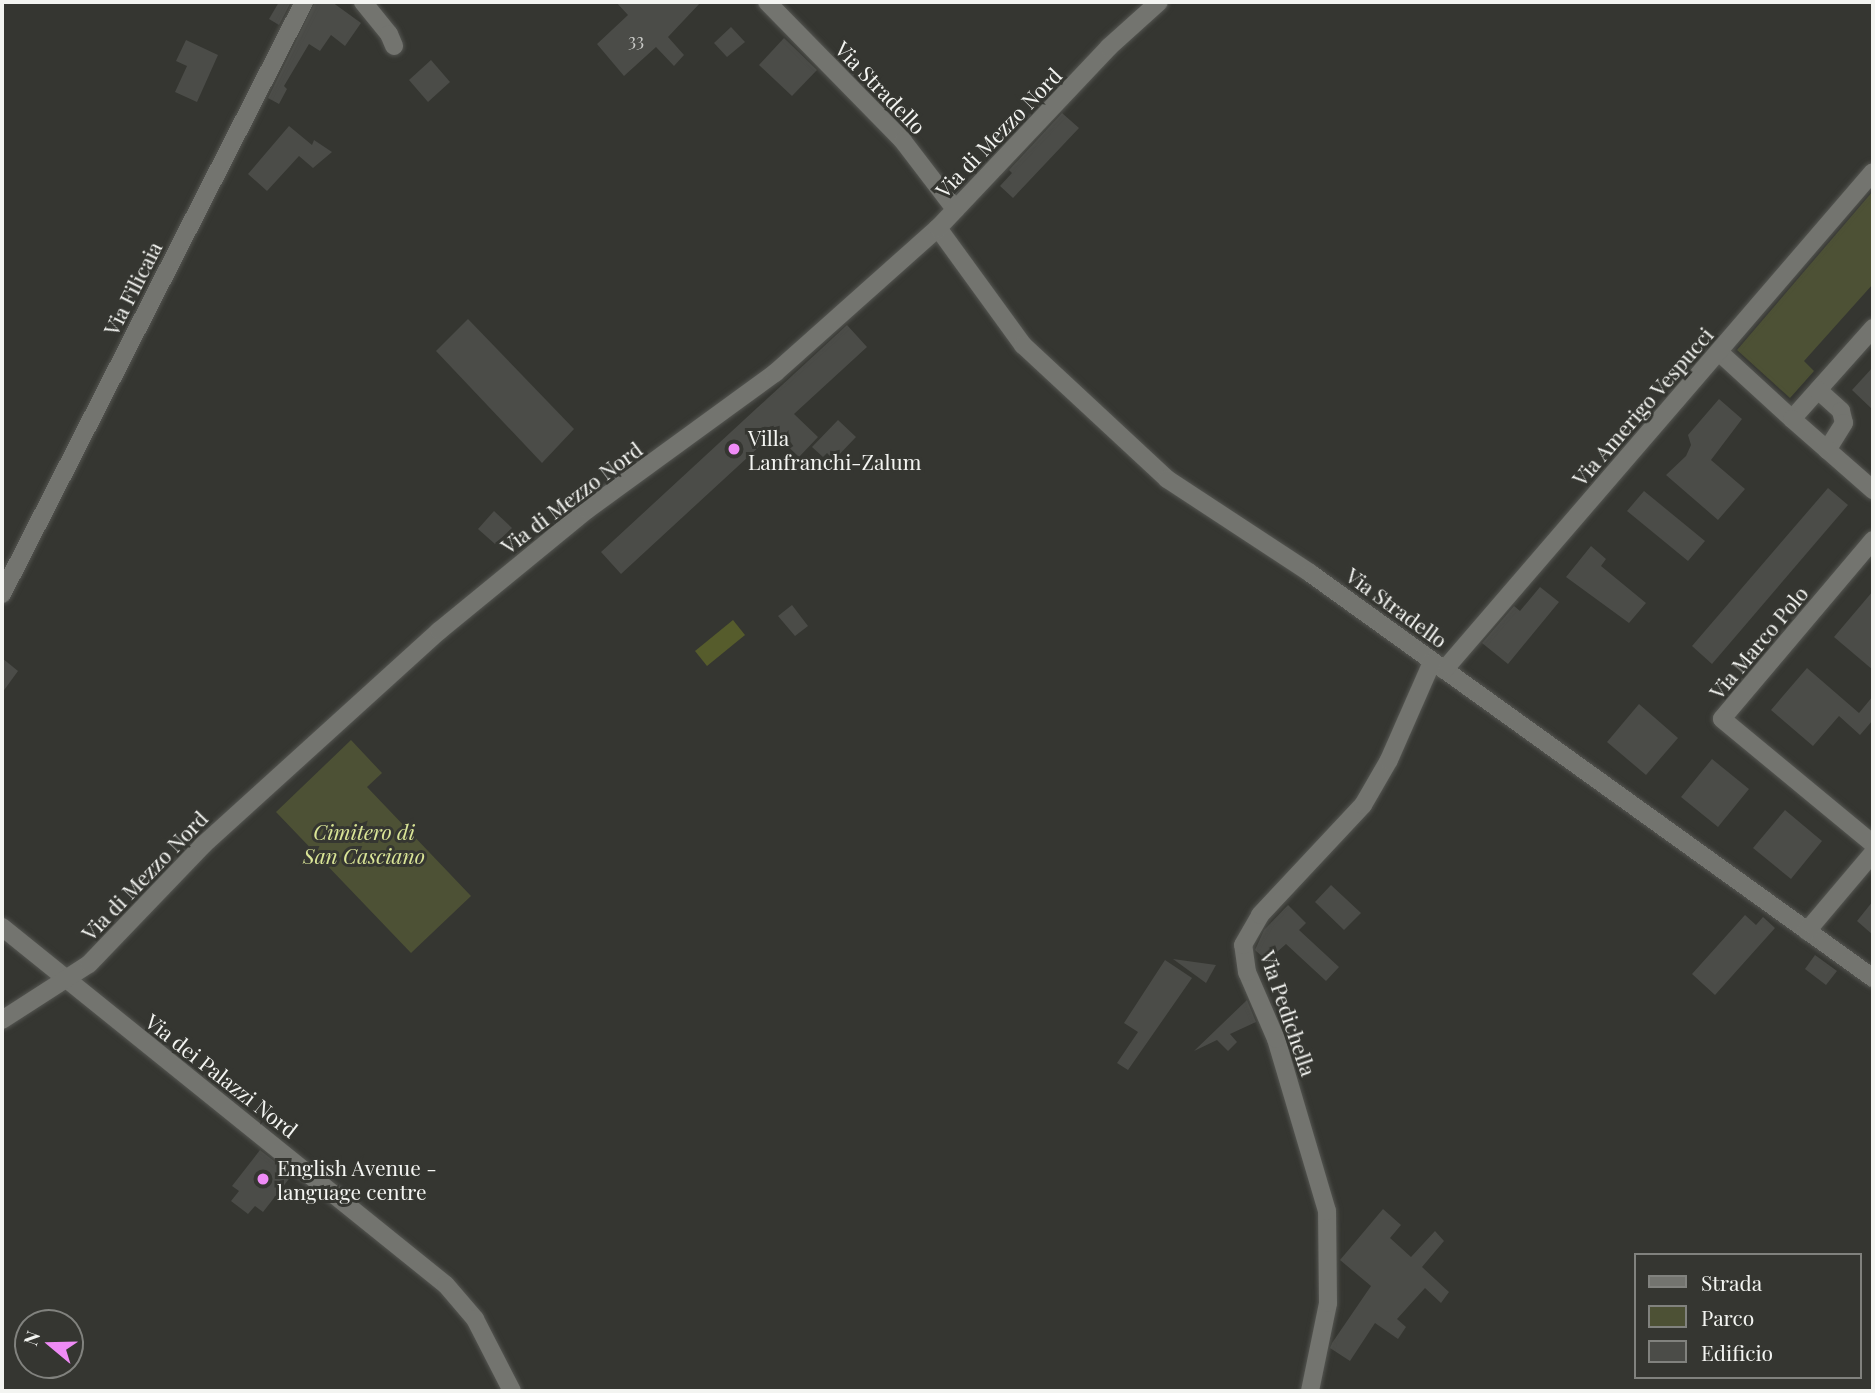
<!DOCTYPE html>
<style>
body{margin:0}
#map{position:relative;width:1875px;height:1393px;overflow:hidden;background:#353631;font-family:"Playfair Display",serif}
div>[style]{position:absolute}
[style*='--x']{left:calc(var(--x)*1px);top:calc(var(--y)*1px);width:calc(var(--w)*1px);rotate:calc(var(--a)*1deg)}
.green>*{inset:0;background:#4d5135}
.water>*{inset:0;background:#565c2c}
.building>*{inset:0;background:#4b4c48}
.roads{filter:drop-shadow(0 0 2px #545551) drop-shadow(0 0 2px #545551)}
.minor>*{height:18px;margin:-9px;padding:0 9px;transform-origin:9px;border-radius:9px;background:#73746f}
.dots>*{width:19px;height:19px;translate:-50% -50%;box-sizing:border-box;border:4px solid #353631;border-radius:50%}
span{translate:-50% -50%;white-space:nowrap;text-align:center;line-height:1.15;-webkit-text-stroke:6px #353631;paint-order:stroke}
.number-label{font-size:18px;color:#c9cac7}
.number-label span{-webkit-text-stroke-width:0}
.street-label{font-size:21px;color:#f3f4f1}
.poi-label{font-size:21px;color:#f3f4f1}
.left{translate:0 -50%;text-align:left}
.park-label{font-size:21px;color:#dae597;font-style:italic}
.frame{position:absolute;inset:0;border:4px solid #f3f4f1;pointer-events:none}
.legend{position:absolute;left:1634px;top:1253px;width:228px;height:126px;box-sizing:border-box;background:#353631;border:2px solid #81827e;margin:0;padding:9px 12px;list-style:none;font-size:21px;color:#f3f4f1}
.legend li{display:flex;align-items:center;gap:14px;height:35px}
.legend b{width:35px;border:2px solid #81827e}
.north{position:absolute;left:14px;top:1309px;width:70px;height:70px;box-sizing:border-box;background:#353631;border:2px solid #81827e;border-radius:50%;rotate:289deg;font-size:19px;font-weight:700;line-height:28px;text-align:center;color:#f3f4f1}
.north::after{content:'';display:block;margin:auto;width:24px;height:32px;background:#ef8bf6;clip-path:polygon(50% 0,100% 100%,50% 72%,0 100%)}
</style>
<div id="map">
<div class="green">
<div style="clip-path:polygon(1873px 191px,1873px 284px,1804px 361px,1814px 371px,1790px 398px,1737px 350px)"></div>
<div style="clip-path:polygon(351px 740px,382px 773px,367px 787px,471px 896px,411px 953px,276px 812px)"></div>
</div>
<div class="water">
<div style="clip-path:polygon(733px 620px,745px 635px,707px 666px,695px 651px)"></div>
</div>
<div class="building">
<div style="clip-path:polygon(279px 2px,291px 2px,279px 25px,269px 19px)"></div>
<div style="clip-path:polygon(315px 2px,332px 2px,361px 23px,345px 46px,331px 35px,320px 51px,309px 44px,284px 86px,287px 89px,279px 104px,268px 98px)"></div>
<div style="clip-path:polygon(616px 2px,701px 2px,668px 37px,684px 55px,674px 66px,656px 47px,624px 76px,597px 44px,628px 15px)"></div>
<div style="clip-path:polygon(731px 27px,745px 42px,727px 57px,714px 43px)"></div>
<div style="clip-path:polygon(784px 38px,817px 70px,792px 96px,759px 65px)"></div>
<div style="clip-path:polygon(186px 40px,218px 55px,197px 102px,175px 92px,187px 66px,176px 61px)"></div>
<div style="clip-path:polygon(431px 60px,450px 82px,428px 102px,409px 80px)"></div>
<div style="clip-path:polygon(1062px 113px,1079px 128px,1013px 198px,1000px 186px,1012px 173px,1009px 170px)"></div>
<div style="clip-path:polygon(289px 126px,312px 145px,314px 140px,332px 152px,313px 168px,299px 156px,267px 191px,248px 174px)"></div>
<div style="clip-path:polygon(468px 319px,574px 429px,542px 463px,436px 351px)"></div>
<div style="clip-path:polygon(847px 325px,867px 347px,794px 414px,818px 437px,799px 457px,774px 433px,621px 574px,601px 552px)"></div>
<div style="clip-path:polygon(1873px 367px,1873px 410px,1852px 390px)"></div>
<div style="clip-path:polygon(1719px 399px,1742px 419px,1711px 460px,1745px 489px,1718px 520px,1666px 475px,1686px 456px,1691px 445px,1688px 435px)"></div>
<div style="clip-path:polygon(838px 420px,856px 437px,834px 460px,827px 453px,823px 457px,812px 447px)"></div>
<div style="clip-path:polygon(1828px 488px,1848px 505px,1712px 664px,1692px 646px)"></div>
<div style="clip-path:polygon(1644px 491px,1705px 541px,1688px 561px,1627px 511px)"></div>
<div style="clip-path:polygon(494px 511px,512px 528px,495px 544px,478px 529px)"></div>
<div style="clip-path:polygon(1591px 546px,1606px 559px,1601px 566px,1646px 603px,1629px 623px,1566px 577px)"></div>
<div style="clip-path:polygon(1540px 587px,1559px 602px,1508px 664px,1482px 643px,1514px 606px,1520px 611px)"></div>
<div style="clip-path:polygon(1873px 591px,1873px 670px,1834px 637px)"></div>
<div style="clip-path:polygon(792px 605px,808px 626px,795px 636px,778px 616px)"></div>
<div style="clip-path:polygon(2px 658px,18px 671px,2px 693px)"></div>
<div style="clip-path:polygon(1807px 668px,1859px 713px,1873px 696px,1873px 720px,1860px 735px,1839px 716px,1813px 746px,1771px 710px)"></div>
<div style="clip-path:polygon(1639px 704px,1678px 738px,1646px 775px,1607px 742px)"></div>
<div style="clip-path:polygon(1712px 759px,1749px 789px,1718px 827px,1681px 797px)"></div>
<div style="clip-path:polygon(1785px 810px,1822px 841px,1791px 879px,1753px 848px)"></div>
<div style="clip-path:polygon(1331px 885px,1361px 913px,1344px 930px,1315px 902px)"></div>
<div style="clip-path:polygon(1873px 901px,1873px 935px,1857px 921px)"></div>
<div style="clip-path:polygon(1288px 905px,1306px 923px,1299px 930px,1339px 967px,1326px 981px,1286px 944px,1267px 961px,1255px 950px,1264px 930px)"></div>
<div style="clip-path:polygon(1745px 915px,1756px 925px,1763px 917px,1775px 928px,1715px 995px,1692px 974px)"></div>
<div style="clip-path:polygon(1815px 955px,1837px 971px,1826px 985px,1805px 969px)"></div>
<div style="clip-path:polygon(1173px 959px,1216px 965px,1206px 983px)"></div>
<div style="clip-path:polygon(1165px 960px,1192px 978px,1128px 1070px,1117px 1063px,1138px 1032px,1124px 1023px)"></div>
<div style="clip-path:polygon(1247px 1000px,1256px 1022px,1230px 1034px,1237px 1042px,1228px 1051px,1217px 1040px,1194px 1051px)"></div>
<div style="clip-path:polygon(260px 1150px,292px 1175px,263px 1212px,255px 1206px,248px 1214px,231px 1201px,239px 1191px,232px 1186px)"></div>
<div style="clip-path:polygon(1383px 1209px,1401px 1225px,1390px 1238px,1411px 1257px,1435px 1231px,1444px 1241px,1422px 1267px,1449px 1292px,1441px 1303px,1425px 1288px,1397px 1319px,1406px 1327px,1398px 1339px,1375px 1323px,1350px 1361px,1330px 1348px,1332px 1343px,1371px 1286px,1340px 1260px)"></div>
</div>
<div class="roads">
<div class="minor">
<div style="--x:363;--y:2;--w:41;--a:50.9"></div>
<div style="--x:389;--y:34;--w:13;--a:67"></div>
<div style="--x:767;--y:2;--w:194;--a:45.6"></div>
<div style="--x:903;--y:141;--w:86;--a:52.6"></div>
<div style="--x:938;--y:228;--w:145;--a:54"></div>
<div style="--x:1023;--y:345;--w:197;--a:42.9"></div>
<div style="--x:1167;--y:479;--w:171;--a:33.3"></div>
<div style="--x:1310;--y:573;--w:694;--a:35.73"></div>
<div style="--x:1719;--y:352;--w:99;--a:42.5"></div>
<div style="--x:1792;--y:419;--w:122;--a:-48.3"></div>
<div style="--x:1818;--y:390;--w:31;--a:42"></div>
<div style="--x:1841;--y:411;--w:12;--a:76"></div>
<div style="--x:1844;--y:423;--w:32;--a:122"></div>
<div style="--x:1792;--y:419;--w:108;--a:41.2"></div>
<div style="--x:1873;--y:540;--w:234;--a:130.2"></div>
<div style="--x:1722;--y:719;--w:196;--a:39.6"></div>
<div style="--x:2;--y:594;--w:665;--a:-62.97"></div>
<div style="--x:1444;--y:670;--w:657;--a:-49.26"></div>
<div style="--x:2;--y:927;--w:570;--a:38.88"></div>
<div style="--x:446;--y:1285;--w:45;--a:49.5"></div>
<div style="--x:475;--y:1319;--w:81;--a:62.8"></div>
<div style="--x:1807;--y:931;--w:102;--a:-49.8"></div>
<div style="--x:2;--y:1020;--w:103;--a:-32.8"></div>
<div style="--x:89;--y:964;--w:165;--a:-46.2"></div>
<div style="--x:203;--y:845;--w:319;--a:-42.2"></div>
<div style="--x:439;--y:631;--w:191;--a:-39.3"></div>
<div style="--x:587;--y:510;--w:233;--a:-36.1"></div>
<div style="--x:775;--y:373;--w:218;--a:-41.7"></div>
<div style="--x:938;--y:228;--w:249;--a:-46.6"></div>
<div style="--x:1109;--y:47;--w:67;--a:-42"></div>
<div style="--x:1310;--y:1391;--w:90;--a:-78.4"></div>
<div style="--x:1328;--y:1303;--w:92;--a:-90.6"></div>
<div style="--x:1327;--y:1211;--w:179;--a:-106.5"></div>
<div style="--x:1276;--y:1039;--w:73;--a:-113.4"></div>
<div style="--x:1247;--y:972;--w:27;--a:-98"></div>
<div style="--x:1243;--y:945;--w:34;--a:-60"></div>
<div style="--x:1260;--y:915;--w:151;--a:-46.9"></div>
<div style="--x:1363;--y:805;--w:52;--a:-60"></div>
<div style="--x:1389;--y:760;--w:107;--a:-66.3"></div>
</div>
</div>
<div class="dots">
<div style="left:734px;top:449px;background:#ef8bf6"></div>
<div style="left:263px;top:1179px;background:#ef8bf6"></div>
</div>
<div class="number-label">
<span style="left:636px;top:40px">33</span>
</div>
<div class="street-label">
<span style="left:881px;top:87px;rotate:46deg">Via Stradello</span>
<span style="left:998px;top:132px;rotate:-46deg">Via di Mezzo Nord</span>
<span style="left:132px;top:288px;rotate:-63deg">Via Filicaia</span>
<span style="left:1642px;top:406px;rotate:-49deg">Via Amerigo Vespucci</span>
<span style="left:571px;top:497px;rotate:-37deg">Via di Mezzo Nord</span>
<span style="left:1397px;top:607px;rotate:36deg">Via Stradello</span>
<span style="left:1758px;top:642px;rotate:-50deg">Via Marco Polo</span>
<span style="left:144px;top:875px;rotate:-46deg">Via di Mezzo Nord</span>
<span style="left:1289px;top:1013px;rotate:71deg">Via Pedichella</span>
<span style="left:222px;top:1075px;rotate:38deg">Via dei Palazzi Nord</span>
</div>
<div class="poi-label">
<span class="left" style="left:748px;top:449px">Villa<br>Lanfranchi-Zalum</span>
<span class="left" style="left:277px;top:1179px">English Avenue -<br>language centre</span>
</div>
<div class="park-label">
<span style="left:364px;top:843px">Cimitero di<br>San Casciano</span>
</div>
<div class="frame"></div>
<ul class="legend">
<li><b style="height:9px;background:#73746f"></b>Strada</li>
<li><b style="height:19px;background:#4d5135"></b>Parco</li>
<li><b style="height:19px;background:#4b4c48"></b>Edificio</li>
</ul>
<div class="north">N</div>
</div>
